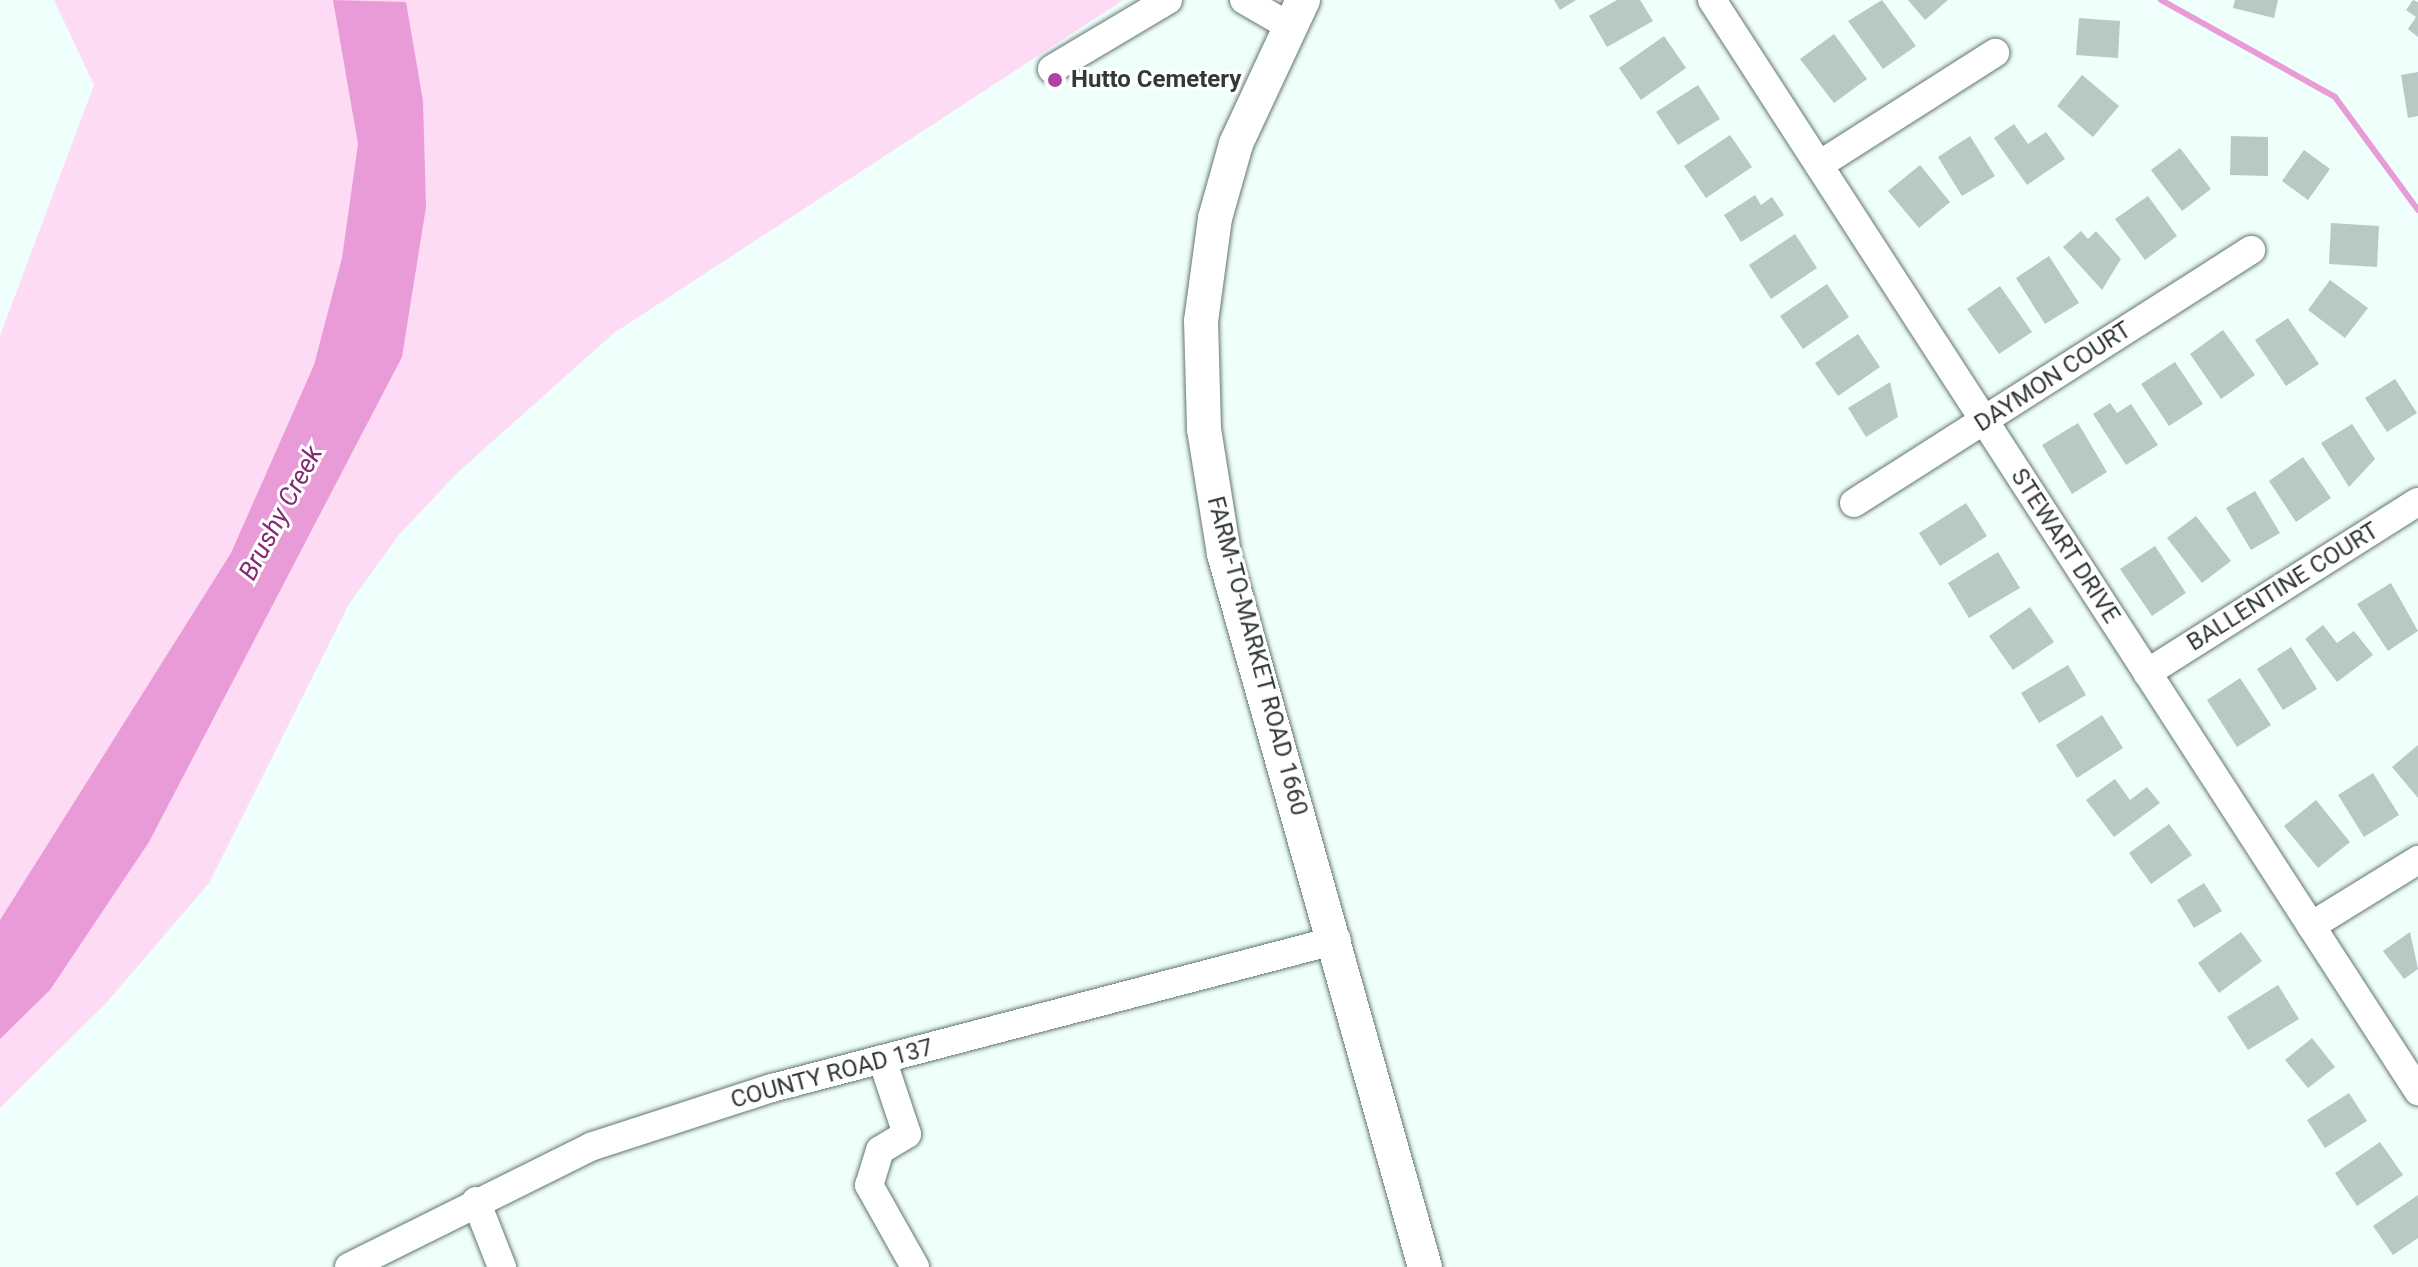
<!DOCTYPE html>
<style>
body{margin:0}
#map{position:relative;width:2418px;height:1267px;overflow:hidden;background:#effffb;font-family:Roboto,sans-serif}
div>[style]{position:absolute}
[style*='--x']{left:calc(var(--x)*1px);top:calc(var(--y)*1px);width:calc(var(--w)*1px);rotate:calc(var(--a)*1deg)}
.green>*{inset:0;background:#fddbf5}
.water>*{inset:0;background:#e99bd8}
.stream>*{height:6px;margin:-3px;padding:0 3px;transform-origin:3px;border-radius:3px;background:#e99bd8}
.building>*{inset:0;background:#b6c9c5}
.roads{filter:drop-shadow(0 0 2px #647572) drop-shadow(0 0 2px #647572)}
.minor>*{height:28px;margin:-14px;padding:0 14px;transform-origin:14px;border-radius:14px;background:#fff}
.major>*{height:34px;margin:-17px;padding:0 17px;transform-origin:17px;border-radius:17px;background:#fff}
.dots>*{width:22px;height:22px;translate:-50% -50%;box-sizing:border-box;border:4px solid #fff;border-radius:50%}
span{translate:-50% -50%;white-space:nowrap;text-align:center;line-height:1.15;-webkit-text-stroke:6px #fff;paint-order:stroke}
.poi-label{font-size:24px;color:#323937;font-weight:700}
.left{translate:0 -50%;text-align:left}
.street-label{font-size:24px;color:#323937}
.water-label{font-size:26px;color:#842b75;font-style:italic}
</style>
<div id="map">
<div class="green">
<div style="clip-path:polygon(54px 0,1123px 0,614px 333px,456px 474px,398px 536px,349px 604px,209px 883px,107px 1002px,0 1108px,0 336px,94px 85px)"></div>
</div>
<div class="water">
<div style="clip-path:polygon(333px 0,406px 2px,423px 101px,426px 207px,402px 357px,149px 842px,50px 990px,0 1039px,0 920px,231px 553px,314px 365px,342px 258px,358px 144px)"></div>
</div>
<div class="stream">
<div style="--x:2161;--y:0;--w:199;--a:29.1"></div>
<div style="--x:2335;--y:97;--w:140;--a:53.7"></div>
</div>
<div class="building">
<div style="clip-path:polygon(1554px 0,1576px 0,1560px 10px)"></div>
<div style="clip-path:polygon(1617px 0,1640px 0,1653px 21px,1607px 47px,1589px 16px)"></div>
<div style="clip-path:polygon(1882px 0,1916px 46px,1883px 69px,1848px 21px)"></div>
<div style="clip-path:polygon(1908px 0,1948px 0,1925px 20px)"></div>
<div style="clip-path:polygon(2235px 0,2278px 0,2274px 18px,2233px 8px)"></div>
<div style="clip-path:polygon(2413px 0,2418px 2px,2418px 37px,2408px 29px,2416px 17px,2406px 10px)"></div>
<div style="clip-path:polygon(2079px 18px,2120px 21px,2118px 58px,2076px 55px)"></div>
<div style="clip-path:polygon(1834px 34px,1867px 79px,1834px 103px,1800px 59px)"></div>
<div style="clip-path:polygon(1664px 36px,1686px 68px,1641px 100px,1619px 68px)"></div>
<div style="clip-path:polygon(2418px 72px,2418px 116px,2408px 118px,2401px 75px)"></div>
<div style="clip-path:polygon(2082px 75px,2119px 106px,2093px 137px,2057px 106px)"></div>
<div style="clip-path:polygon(1698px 85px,1720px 119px,1678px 145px,1656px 112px)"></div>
<div style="clip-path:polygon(2014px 124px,2028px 144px,2046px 132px,2065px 159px,2027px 185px,1994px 138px)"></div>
<div style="clip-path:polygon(1730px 135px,1752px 167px,1706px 198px,1684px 166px)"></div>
<div style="clip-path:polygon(1970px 136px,1995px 176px,1962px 196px,1938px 157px)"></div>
<div style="clip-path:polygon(2231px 136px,2268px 137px,2268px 176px,2230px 175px)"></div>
<div style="clip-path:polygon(2180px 148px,2211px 189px,2182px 211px,2151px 170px)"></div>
<div style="clip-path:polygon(2304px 150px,2330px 169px,2308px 200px,2282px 181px)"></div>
<div style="clip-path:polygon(1920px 165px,1950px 202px,1919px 228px,1888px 191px)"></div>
<div style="clip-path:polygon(1755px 195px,1761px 205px,1772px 197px,1784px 215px,1741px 242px,1724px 215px)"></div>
<div style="clip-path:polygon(2148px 196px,2177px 236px,2145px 260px,2115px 219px)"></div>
<div style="clip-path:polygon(2331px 223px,2379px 226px,2377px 267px,2329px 264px)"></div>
<div style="clip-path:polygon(2081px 231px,2088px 239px,2096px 231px,2121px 259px,2102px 290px,2063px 247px)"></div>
<div style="clip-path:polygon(1795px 234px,1817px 268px,1771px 299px,1749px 265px)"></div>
<div style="clip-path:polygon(2049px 256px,2079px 303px,2045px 324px,2016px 278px)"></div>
<div style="clip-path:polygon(2330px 280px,2368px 308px,2345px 338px,2308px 310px)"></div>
<div style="clip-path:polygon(1827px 284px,1849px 317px,1803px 349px,1780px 316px)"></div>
<div style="clip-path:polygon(2000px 286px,2032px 332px,1999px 354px,1967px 309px)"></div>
<div style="clip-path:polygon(2288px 318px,2319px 364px,2286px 386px,2255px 340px)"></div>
<div style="clip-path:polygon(2223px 330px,2255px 375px,2221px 399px,2190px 354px)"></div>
<div style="clip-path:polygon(1858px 334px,1880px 367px,1838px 396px,1815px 363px)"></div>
<div style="clip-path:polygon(2175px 362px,2203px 404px,2169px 426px,2141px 384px)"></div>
<div style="clip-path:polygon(2395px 379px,2417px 413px,2387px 432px,2365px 398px)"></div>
<div style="clip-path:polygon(1890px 382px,1898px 417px,1866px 437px,1848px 408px)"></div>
<div style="clip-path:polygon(2110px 403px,2117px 413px,2131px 404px,2158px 445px,2126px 465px,2093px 414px)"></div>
<div style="clip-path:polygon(2078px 423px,2107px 472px,2072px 494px,2042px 445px)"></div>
<div style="clip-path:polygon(2352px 424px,2375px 459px,2349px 487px,2321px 443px)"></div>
<div style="clip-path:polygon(2303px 457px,2331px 498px,2296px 522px,2269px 481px)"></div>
<div style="clip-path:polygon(2255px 491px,2280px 533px,2251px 550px,2226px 508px)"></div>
<div style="clip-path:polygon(1966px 503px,1987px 536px,1940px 566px,1919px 533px)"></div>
<div style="clip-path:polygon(2196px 516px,2231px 561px,2202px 583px,2167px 538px)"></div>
<div style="clip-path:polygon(2155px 546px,2186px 593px,2152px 616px,2120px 569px)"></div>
<div style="clip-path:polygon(1998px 552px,2020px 588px,1969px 618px,1948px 583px)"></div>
<div style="clip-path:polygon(2391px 583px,2418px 631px,2388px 651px,2357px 604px)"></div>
<div style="clip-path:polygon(2030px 607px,2054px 642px,2013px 670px,1989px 636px)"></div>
<div style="clip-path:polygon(2323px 625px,2337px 643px,2354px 631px,2373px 655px,2337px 682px,2305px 639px)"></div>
<div style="clip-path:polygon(2291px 647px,2317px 689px,2283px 710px,2257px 669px)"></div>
<div style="clip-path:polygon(2068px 665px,2086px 695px,2039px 723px,2021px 693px)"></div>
<div style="clip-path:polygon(2240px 678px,2271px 725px,2237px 747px,2207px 700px)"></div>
<div style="clip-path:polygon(2102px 715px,2123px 748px,2077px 778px,2056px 745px)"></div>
<div style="clip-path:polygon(2418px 745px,2418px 798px,2392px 767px)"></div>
<div style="clip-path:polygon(2373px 773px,2399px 815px,2364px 837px,2338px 795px)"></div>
<div style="clip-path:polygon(2115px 779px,2130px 800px,2147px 787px,2160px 803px,2114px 837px,2086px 800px)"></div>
<div style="clip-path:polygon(2316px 800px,2350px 842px,2318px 868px,2284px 826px)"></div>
<div style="clip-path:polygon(2169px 824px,2192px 855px,2151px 884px,2129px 853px)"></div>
<div style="clip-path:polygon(2204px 883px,2222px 911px,2194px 928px,2177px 900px)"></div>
<div style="clip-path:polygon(2241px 932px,2262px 961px,2219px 993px,2198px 963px)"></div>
<div style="clip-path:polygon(2410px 932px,2418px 969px,2404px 979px,2383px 951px)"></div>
<div style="clip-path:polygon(2278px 985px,2299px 1019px,2248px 1050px,2227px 1017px)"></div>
<div style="clip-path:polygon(2312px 1038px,2335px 1067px,2308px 1088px,2285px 1060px)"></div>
<div style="clip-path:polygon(2349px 1093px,2367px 1121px,2325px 1148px,2307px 1120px)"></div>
<div style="clip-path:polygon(2380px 1142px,2403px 1175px,2357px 1206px,2335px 1173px)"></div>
<div style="clip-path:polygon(2418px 1195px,2418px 1238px,2393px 1255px,2373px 1226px)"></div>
</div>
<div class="roads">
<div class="minor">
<div style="--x:1244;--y:0;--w:52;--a:30"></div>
<div style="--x:1712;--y:0;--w:1300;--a:57.09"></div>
<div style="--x:1052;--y:69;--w:135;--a:-30.7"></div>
<div style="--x:1819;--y:165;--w:209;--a:-32.5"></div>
<div style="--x:1854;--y:503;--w:471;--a:-32.5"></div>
<div style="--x:2147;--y:673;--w:320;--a:-32.3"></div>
<div style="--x:2311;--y:926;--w:126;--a:-31.7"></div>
<div style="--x:882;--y:1059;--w:79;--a:71.6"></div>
<div style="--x:907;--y:1134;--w:31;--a:149"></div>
<div style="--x:880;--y:1150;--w:37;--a:107"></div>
<div style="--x:869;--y:1185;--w:94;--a:60.7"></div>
<div style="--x:476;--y:1201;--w:71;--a:68.5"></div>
<div style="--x:349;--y:1267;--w:272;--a:-26.4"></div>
<div style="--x:593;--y:1146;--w:188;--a:-18"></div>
<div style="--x:772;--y:1088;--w:584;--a:-14.68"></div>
</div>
<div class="major">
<div style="--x:1303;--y:0;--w:159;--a:115"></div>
<div style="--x:1236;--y:144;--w:77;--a:105.8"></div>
<div style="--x:1215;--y:218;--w:104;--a:97.7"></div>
<div style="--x:1201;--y:321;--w:108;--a:88.4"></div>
<div style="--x:1204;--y:429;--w:127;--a:80.9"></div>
<div style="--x:1224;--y:554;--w:741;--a:74.26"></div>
</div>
</div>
<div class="dots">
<div style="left:1055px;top:80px;background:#b2429f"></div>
</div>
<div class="poi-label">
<span class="left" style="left:1071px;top:80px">Hutto Cemetery</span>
</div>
<div class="street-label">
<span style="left:2053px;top:377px;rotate:-33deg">DAYMON COURT</span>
<span style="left:2065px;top:546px;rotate:57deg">STEWART DRIVE</span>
<span style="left:2283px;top:587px;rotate:-32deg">BALLENTINE COURT</span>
<span style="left:1257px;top:656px;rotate:75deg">FARM-TO-MARKET ROAD 1660</span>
<span style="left:832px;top:1074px;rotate:-15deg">COUNTY ROAD 137</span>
</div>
<div class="water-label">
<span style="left:281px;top:513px;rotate:-62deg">Brushy Creek</span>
</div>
</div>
